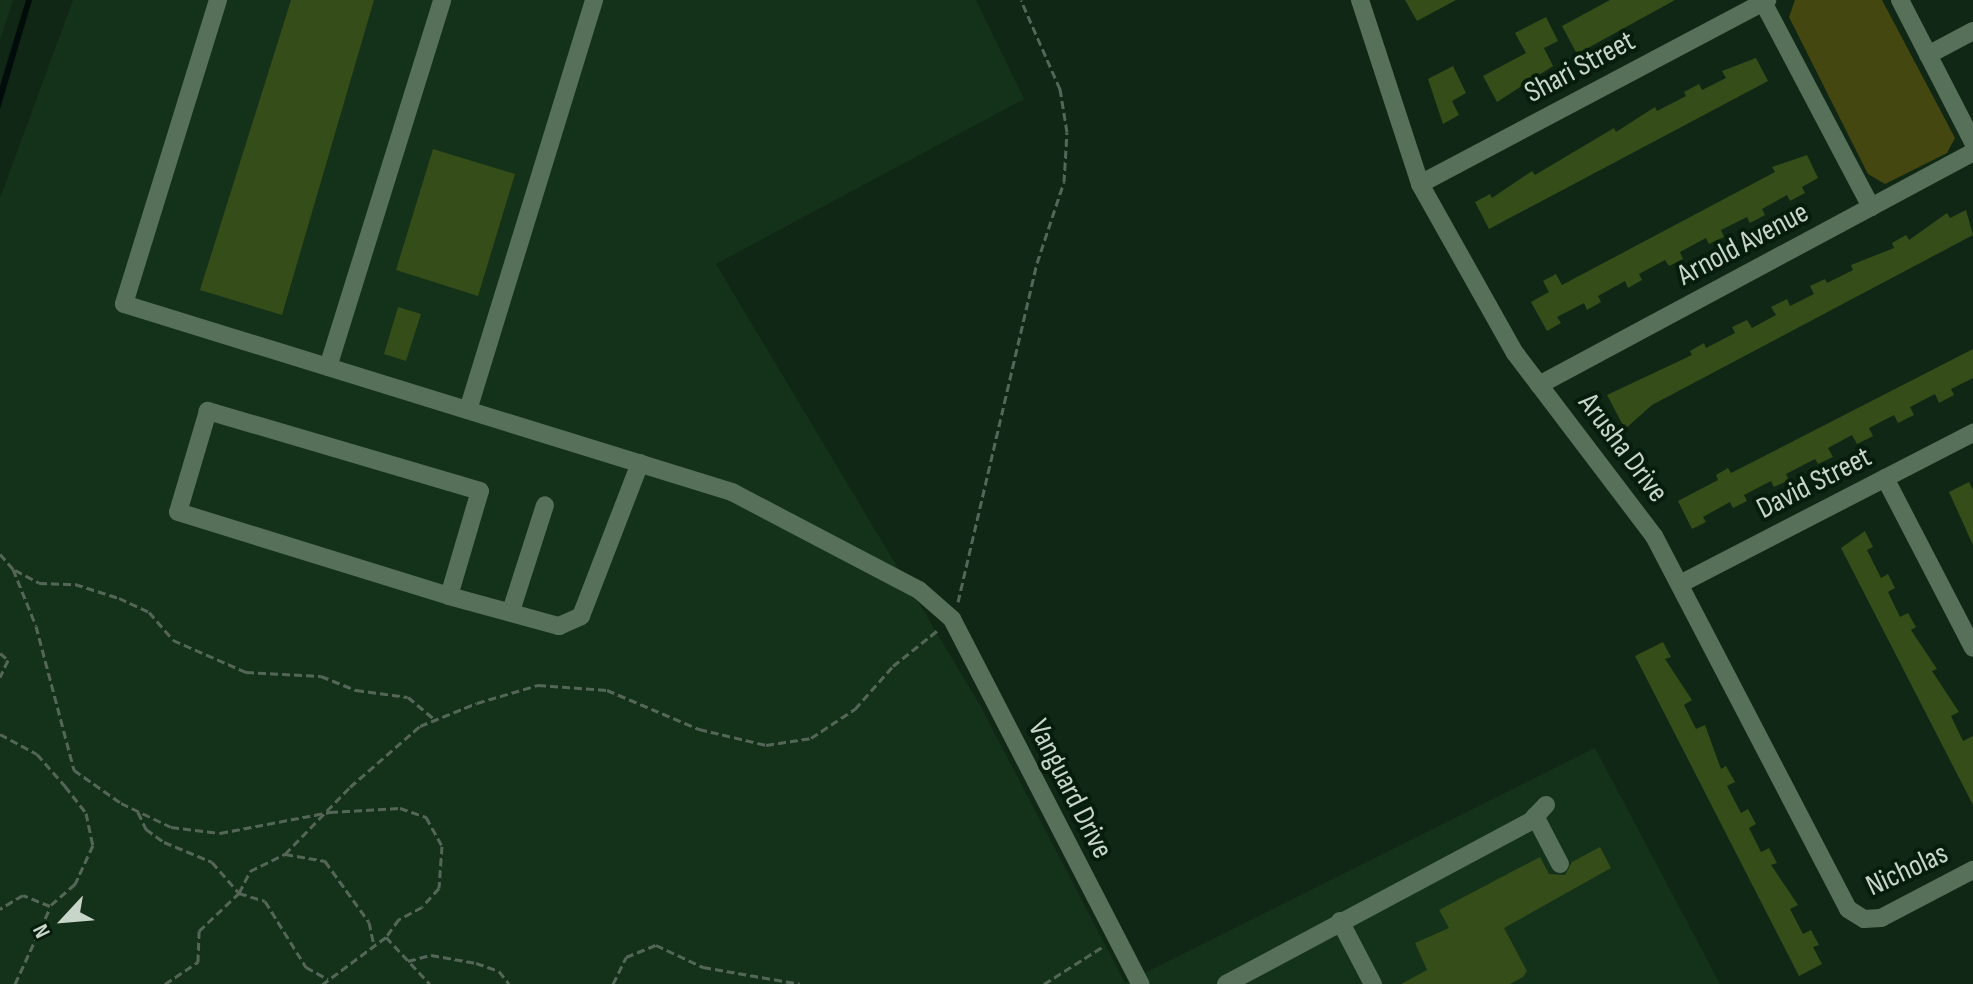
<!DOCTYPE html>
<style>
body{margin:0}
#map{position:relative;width:1973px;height:984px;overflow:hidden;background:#102715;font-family:"Sofia Sans Condensed",sans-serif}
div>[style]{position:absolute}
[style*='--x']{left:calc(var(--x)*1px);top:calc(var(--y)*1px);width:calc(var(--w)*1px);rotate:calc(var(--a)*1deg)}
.built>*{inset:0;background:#14311a}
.green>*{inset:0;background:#454711}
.water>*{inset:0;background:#000c0a}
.building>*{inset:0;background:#354d19}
.path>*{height:3px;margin-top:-1.5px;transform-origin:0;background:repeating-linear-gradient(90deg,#536657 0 8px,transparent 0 12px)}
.minor>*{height:18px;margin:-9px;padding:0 9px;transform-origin:9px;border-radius:9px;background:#57705a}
span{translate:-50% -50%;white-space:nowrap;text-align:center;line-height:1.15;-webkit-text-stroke:8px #071d0c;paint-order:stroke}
.street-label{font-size:30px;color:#c8d5c9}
.north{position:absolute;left:24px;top:880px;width:80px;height:80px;-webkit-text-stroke:6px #071d0c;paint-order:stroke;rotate:244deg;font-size:22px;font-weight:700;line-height:32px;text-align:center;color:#c8d5c9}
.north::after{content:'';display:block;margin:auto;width:28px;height:36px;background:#c8d5c9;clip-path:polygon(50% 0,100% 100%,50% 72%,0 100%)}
</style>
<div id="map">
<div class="built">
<div style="clip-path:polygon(0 0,13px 0,0 40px)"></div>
<div style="clip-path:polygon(73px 0,976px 0,1024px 99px,716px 264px,980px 705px,1125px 983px,1595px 748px,1720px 984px,0 984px,0 198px)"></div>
</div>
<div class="green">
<div style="clip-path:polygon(1882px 0,1955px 138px,1947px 153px,1885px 184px,1868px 174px,1789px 17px,1795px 0)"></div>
</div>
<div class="water">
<div style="clip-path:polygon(26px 0,32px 0,0 109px,0 86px)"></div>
</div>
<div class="building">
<div style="clip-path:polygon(291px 0,374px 0,282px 315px,200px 290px)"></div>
<div style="clip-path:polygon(1405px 0,1456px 0,1417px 21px)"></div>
<div style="clip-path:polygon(1610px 0,1675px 0,1577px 54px,1562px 26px)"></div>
<div style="clip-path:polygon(1546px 17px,1558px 41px,1544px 48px,1553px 66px,1497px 102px,1483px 76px,1526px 53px,1515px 33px)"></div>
<div style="clip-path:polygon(1756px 58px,1768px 81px,1489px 229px,1475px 202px,1490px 194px,1492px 198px,1532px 171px,1535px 175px,1614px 128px,1616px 132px,1655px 107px,1657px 111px,1686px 96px,1684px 92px,1699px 84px,1702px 90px,1726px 78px,1722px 71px)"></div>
<div style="clip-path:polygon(1453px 66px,1466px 93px,1452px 101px,1459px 115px,1443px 124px,1428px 79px)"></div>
<div style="clip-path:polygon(433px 149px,515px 174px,478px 296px,396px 270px)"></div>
<div style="clip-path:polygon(1807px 155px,1818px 178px,1802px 187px,1805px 193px,1790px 201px,1787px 195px,1762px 209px,1765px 215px,1750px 223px,1747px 217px,1721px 230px,1724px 237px,1709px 244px,1706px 238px,1680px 252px,1683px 259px,1669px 266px,1665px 260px,1639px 274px,1642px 280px,1628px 288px,1625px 281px,1598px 296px,1601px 302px,1587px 310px,1584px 303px,1557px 317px,1561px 323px,1547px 331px,1531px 302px,1549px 292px,1543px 281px,1556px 274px,1562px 285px,1775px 172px,1772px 167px)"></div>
<div style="clip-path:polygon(1966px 210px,1973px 235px,1652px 405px,1625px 429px,1607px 395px,1692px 355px,1690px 351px,1704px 343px,1706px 348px,1735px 333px,1732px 327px,1747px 320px,1752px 328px,1776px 315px,1771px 307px,1787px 299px,1790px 306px,1814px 294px,1810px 286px,1825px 279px,1827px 283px,1853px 270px,1851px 265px,1894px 248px,1892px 243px,1906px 235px,1909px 240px,1947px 213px,1950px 218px)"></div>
<div style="clip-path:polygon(398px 307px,421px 314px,406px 361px,384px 354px)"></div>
<div style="clip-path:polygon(1973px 349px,1973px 378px,1951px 389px,1954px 395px,1939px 403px,1935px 394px,1910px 407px,1914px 415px,1898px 423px,1894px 415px,1869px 428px,1873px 436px,1857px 444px,1852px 435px,1828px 448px,1833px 457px,1818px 464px,1815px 459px,1786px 474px,1789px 480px,1774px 487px,1771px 481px,1744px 495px,1747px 501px,1733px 508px,1730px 502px,1703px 517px,1706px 522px,1692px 529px,1678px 501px,1718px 480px,1716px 475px,1728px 468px,1731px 473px)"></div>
<div style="clip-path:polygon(1969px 482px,1973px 490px,1973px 545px,1949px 492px)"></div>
<div style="clip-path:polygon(1865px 531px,1873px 547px,1867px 550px,1881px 578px,1888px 574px,1895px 588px,1888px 592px,1900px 617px,1908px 613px,1916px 627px,1911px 630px,1937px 669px,1932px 671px,1959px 712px,1951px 716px,1963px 741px,1973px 736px,1973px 805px,1841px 548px)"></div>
<div style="clip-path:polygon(1663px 642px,1671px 657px,1665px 659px,1692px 700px,1684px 705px,1696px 729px,1705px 725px,1721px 769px,1726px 766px,1735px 782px,1727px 786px,1741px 813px,1748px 809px,1756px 824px,1749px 828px,1761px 852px,1769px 848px,1777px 863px,1771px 865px,1798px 905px,1790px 909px,1803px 934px,1811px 930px,1819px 945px,1813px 947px,1822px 964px,1799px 976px,1635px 656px)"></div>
<div style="clip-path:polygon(1600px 847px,1611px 868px,1504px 928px,1527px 971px,1523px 977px,1510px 984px,1401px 984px,1427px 970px,1415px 943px,1449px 928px,1439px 910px,1540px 857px,1549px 874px,1565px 875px,1572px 862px)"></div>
</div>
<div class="path">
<div style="--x:0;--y:554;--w:20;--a:49"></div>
<div style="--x:13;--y:569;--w:61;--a:68"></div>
<div style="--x:36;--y:626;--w:149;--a:75.2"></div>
<div style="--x:74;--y:770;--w:57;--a:35.1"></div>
<div style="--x:121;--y:803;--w:55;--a:25.6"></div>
<div style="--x:171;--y:827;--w:49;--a:7"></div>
<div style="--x:220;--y:833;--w:112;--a:-10.8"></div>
<div style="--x:330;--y:812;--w:70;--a:-3.3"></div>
<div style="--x:400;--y:808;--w:28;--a:19"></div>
<div style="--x:426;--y:817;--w:33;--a:61"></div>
<div style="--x:442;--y:846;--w:42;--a:94.1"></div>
<div style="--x:439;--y:888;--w:25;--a:132"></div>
<div style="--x:422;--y:907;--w:26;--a:152"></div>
<div style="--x:399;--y:919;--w:22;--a:126"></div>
<div style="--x:386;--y:937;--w:79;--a:143.3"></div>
<div style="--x:15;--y:570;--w:27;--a:28"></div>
<div style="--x:39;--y:583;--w:36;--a:2"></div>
<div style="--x:75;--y:584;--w:46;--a:17.7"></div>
<div style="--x:119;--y:598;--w:33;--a:25"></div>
<div style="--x:149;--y:612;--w:37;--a:49"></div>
<div style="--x:173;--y:640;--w:80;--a:23.7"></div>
<div style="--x:246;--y:672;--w:75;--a:3.1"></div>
<div style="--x:321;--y:676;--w:38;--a:22"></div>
<div style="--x:356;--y:690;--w:52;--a:7.7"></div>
<div style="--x:408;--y:697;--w:35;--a:40"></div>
<div style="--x:958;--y:602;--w:348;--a:-76.9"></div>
<div style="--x:1037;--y:263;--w:85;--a:-71.6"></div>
<div style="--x:1064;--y:182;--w:50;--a:-86.6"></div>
<div style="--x:1067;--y:132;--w:44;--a:-99.2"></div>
<div style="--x:1060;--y:89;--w:97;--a:-113.7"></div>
<div style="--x:0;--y:653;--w:11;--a:41"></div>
<div style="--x:8;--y:660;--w:19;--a:115"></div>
<div style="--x:0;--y:734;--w:42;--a:28.4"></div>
<div style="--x:37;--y:754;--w:43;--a:48.8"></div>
<div style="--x:65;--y:786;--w:34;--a:52"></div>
<div style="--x:86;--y:813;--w:33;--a:78"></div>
<div style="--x:93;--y:845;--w:43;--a:114.8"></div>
<div style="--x:75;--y:884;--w:33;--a:139"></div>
<div style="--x:50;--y:906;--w:29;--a:-158"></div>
<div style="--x:23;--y:895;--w:27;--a:149"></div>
<div style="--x:138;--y:812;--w:19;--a:65"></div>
<div style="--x:146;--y:829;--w:22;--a:36"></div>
<div style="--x:164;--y:842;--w:52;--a:22.6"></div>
<div style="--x:212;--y:862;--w:41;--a:48.9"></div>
<div style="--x:239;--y:893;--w:27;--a:17"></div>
<div style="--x:265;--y:901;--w:78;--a:58.2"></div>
<div style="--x:306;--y:967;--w:25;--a:29"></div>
<div style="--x:285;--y:854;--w:93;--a:-45.9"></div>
<div style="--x:350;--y:787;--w:93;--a:-41.1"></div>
<div style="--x:420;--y:726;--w:61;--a:-22"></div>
<div style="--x:477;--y:703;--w:64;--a:-16.4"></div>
<div style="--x:538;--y:685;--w:69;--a:4.1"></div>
<div style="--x:607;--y:690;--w:100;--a:23"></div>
<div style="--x:699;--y:729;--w:69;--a:13.4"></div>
<div style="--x:766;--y:745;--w:46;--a:-8.8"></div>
<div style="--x:811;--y:738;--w:53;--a:-33.4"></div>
<div style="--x:855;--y:709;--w:57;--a:-48.5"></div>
<div style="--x:893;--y:666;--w:58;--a:-38.7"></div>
<div style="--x:386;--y:937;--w:64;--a:46.9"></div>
<div style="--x:408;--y:961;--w:24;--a:-15"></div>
<div style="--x:431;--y:955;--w:46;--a:10.1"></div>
<div style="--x:476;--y:963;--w:24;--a:19"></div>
<div style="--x:499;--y:971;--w:16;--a:52"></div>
<div style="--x:15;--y:984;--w:84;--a:-65.3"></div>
<div style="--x:165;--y:984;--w:40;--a:-34"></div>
<div style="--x:198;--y:962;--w:31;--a:-88"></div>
<div style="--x:199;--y:931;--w:55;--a:-43.5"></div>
<div style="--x:239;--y:893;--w:25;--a:-63"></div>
<div style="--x:250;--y:871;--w:39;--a:-26"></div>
<div style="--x:285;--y:854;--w:41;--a:9.9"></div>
<div style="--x:325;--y:861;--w:75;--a:54.2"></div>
<div style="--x:369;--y:922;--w:24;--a:78"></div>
<div style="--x:613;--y:984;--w:30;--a:-64"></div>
<div style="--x:626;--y:957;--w:32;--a:-22"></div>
<div style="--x:656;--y:945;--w:52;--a:25.1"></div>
<div style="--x:703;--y:967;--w:98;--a:9.9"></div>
<div style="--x:1044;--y:984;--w:69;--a:-32.5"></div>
</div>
<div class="minor">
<div style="--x:218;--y:0;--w:318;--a:107.2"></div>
<div style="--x:124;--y:304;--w:636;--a:17.18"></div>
<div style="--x:732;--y:492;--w:211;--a:27.7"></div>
<div style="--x:919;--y:590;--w:44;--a:41.3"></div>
<div style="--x:952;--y:619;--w:411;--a:62.7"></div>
<div style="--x:1360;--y:0;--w:194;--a:71.9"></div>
<div style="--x:1420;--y:184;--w:194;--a:60.7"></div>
<div style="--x:1515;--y:353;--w:230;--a:52.8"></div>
<div style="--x:1654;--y:536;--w:420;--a:62.5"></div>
<div style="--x:1848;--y:909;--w:19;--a:32"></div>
<div style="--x:1864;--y:919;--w:17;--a:-3"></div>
<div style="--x:1881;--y:918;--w:104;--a:-27.6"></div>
<div style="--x:1900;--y:0;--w:160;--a:62.8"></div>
<div style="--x:1763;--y:2;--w:232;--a:62.2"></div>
<div style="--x:1928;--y:55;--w:51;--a:-28.1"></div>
<div style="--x:1420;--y:184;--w:393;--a:-27.9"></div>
<div style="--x:328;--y:367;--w:384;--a:-72.7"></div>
<div style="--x:1539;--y:385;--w:493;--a:-28.2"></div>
<div style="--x:468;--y:410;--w:429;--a:-72.9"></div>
<div style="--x:1885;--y:478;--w:191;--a:62.6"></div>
<div style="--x:1680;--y:584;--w:330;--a:-27.3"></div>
<div style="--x:449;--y:596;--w:109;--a:-73.6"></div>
<div style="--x:480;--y:491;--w:284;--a:-163.6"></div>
<div style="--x:208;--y:411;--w:105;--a:106.5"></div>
<div style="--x:178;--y:512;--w:284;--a:17.2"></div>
<div style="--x:449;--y:596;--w:114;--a:15.3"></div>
<div style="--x:559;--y:626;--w:24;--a:-24"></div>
<div style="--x:581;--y:616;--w:164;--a:-68.9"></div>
<div style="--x:511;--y:611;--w:111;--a:-72.2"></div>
<div style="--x:1535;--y:816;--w:54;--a:62.5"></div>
<div style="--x:1340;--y:921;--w:71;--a:62.4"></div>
<div style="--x:1226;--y:984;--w:346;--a:-28.1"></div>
<div style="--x:1531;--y:821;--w:22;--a:-47"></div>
</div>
<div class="street-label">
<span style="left:1580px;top:67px;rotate:-28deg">Shari Street</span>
<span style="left:1743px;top:244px;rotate:-28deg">Arnold Avenue</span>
<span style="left:1623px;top:448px;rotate:53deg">Arusha Drive</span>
<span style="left:1814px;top:483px;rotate:-27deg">David Street</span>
<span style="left:1070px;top:789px;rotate:63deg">Vanguard Drive</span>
<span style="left:1907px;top:870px;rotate:-25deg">Nicholas</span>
</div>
<div class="north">N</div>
</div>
